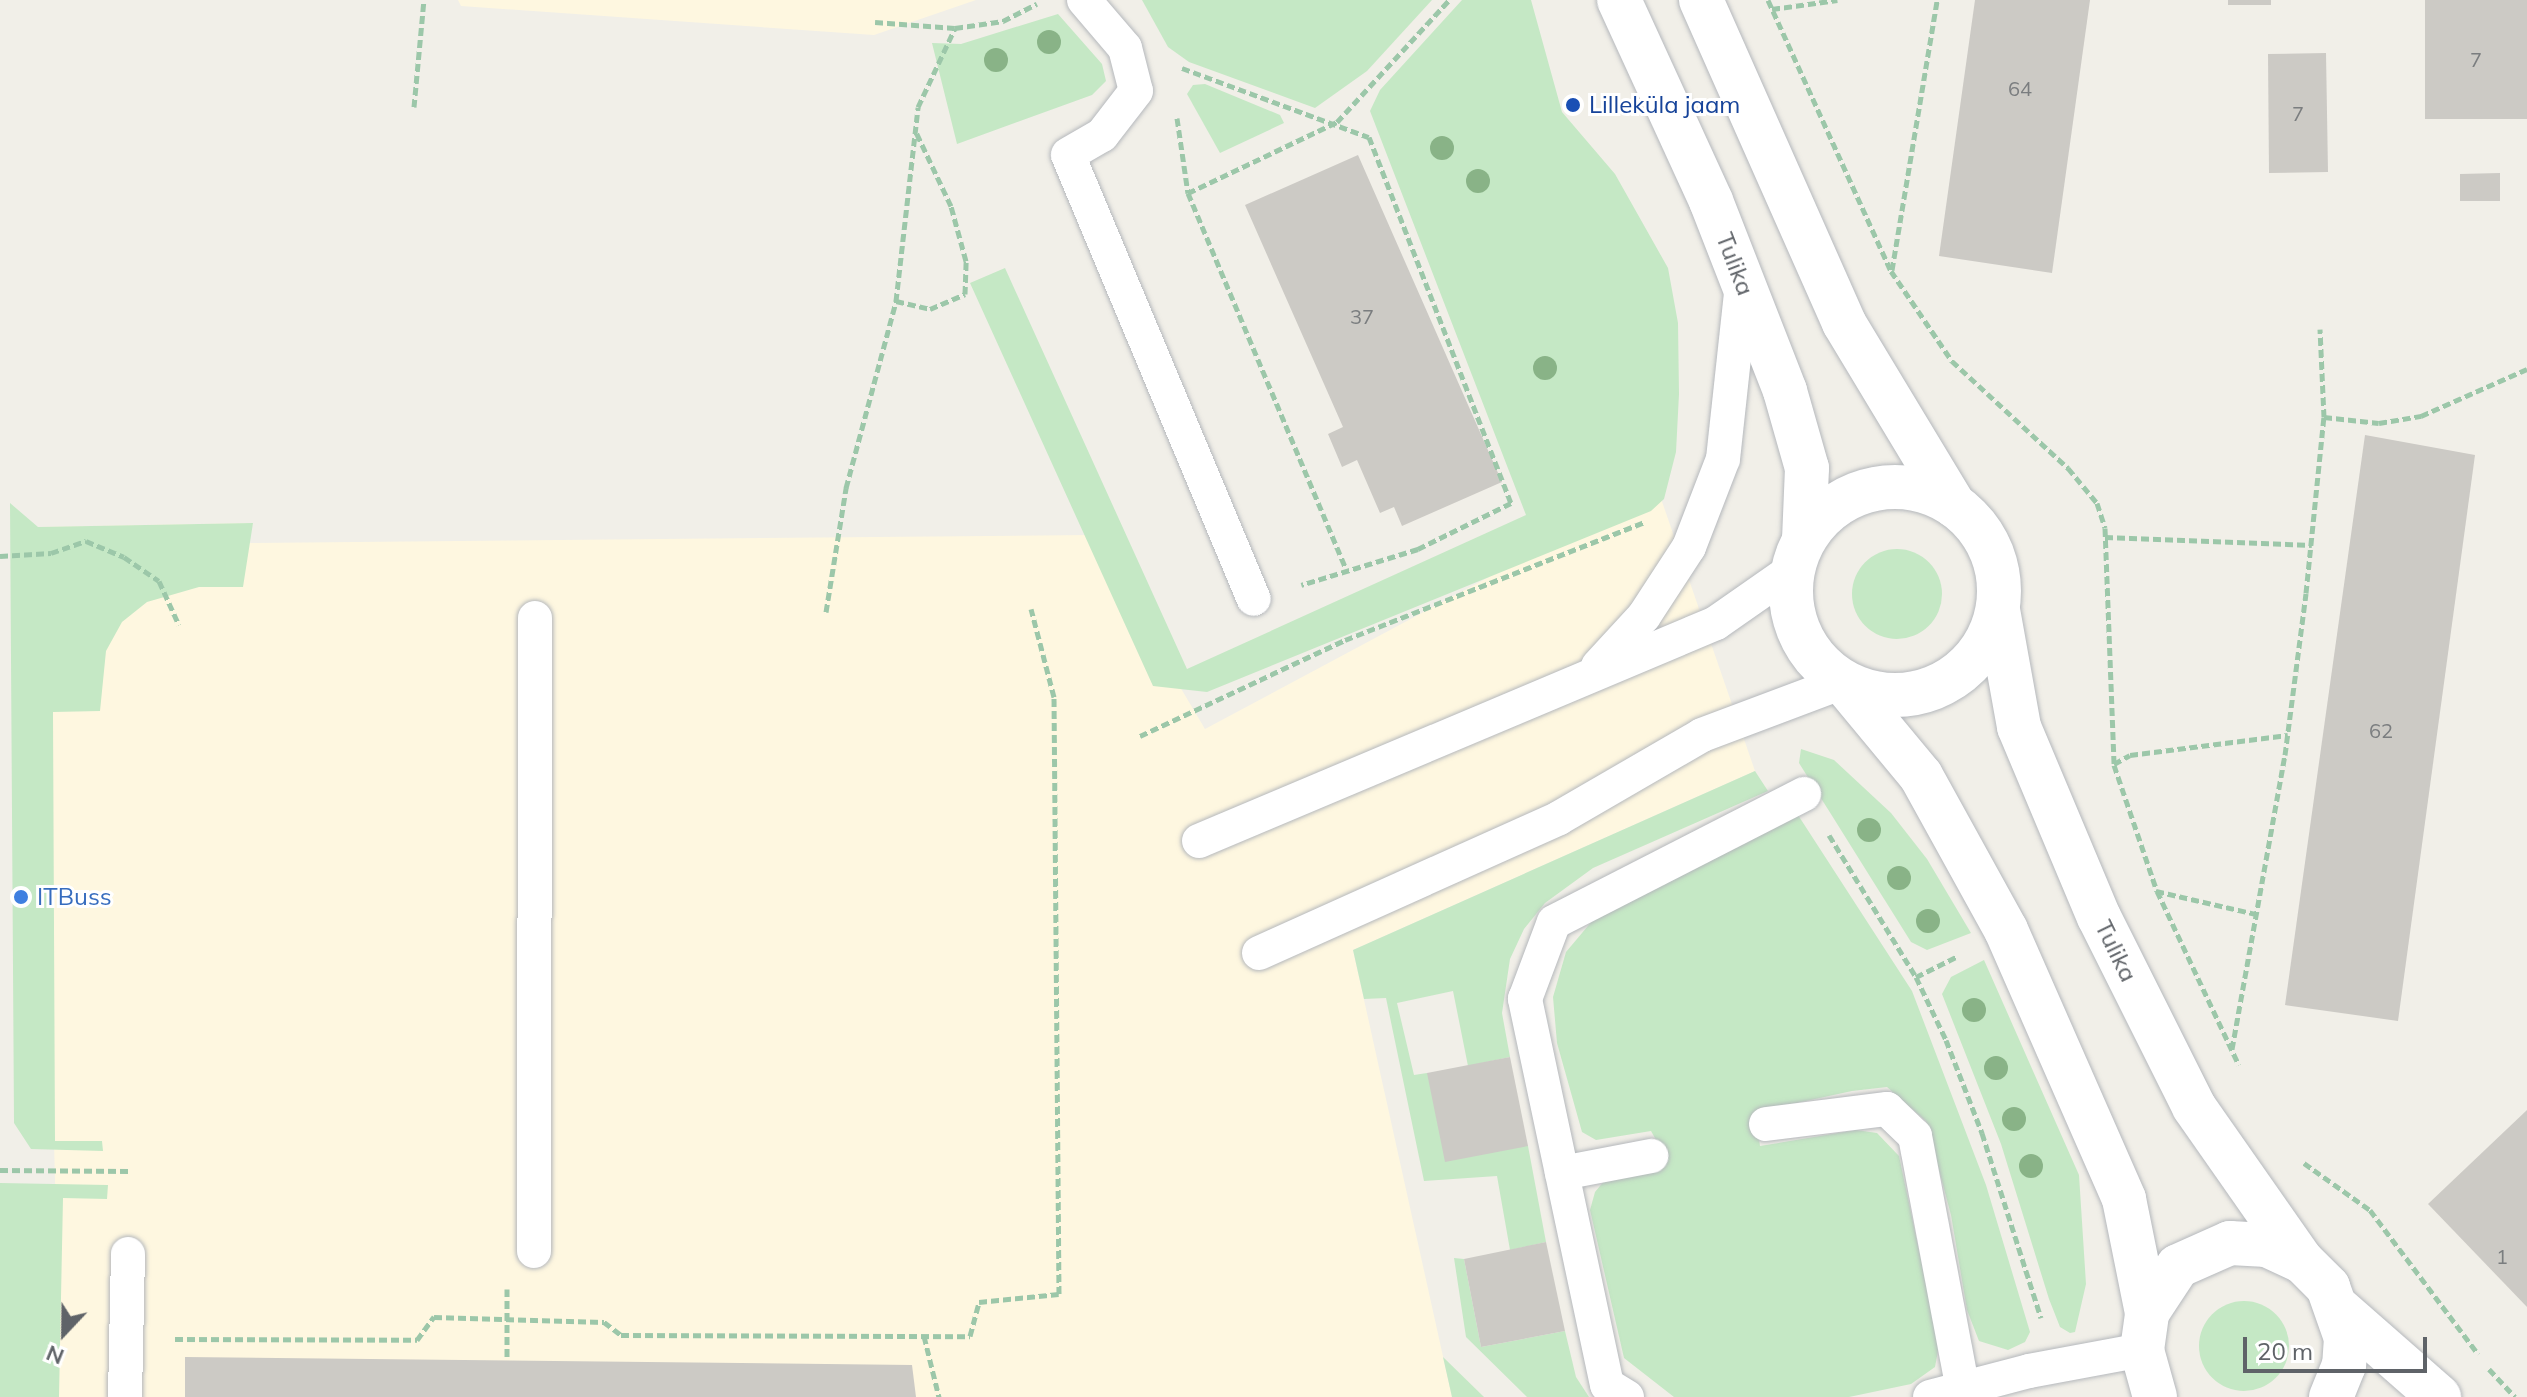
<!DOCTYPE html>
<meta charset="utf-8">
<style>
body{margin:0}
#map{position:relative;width:2527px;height:1397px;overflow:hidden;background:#f1efe8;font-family:Mulish,sans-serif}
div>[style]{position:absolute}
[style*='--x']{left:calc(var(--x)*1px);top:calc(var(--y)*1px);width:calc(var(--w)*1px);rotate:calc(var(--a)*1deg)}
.commercial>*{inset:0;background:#fef7e0}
.green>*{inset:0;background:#c5e8c5}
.round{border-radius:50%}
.building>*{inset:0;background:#cccac5}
.path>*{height:5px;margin-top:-2.5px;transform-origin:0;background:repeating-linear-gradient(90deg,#9cc7a9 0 8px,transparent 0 12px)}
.roads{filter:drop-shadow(0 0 2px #b5b8bc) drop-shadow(0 0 2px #b5b8bc)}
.lane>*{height:34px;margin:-17px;padding:0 17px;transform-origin:17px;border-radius:17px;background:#fff}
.secondary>*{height:44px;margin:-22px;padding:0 22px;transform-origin:22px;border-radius:22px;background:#fff}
.secondary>.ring{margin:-22px;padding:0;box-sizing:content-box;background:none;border:44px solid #fff;border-radius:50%}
.trees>*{width:24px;height:24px;margin:-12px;border-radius:50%;background:#89b387}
.dots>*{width:22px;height:22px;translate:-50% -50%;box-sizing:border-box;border:4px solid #fff;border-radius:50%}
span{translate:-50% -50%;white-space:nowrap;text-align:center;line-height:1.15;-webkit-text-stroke:6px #fff;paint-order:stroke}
.number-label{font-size:20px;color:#7a7d7f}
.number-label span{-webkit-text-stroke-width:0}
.transit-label{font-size:24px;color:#164399}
.left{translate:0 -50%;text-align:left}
.street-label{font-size:24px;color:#5f6368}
.shop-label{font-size:24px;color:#366cbe}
.north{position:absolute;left:24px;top:1293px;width:80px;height:80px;-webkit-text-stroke:6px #fff;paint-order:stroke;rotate:202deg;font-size:22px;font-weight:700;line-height:32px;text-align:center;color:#5f6368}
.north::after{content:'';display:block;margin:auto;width:28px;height:36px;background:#5f6368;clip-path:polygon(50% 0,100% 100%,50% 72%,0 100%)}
.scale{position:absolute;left:2243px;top:1337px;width:184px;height:36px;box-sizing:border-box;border:4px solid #5f6368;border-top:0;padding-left:10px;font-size:24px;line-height:28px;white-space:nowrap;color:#5f6368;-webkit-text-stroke:6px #fff;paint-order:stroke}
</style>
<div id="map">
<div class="commercial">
<div style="clip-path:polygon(458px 0,976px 0,874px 35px,461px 6px)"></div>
<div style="clip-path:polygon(1657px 487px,1755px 771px,1353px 950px,1452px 1397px,53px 1397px,58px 1296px,38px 527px,253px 523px,247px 543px,1090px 535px,1205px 729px)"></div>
</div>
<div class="green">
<div style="clip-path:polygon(1142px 0,1432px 0,1367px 71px,1315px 108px,1189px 62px,1168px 47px)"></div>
<div style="clip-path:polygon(1462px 0,1531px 0,1562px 112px,1615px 174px,1668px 268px,1678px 323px,1679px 394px,1676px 452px,1664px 499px,1651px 511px,1207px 692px,1153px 686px,970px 283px,1005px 268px,1187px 669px,1526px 515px,1370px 111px,1380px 90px)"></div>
<div style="clip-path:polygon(1058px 14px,1102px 64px,1106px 81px,1092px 95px,957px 144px,932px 43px,961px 44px)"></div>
<div style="clip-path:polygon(1205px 84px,1280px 115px,1284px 123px,1220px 153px,1187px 94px,1193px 85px)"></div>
<div style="clip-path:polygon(10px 503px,38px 527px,253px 523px,243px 587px,199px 587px,147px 602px,122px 622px,106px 651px,100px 711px,53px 712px,55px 1141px,102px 1141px,103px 1151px,31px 1149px,14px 1123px)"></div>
<div class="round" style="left:1852px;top:549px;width:90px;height:90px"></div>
<div style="clip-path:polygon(1801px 749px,1834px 760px,1891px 813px,1927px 859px,1971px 933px,1927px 950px,1911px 942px,1799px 763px)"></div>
<div style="clip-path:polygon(1755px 771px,1768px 791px,1593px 868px,1545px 903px,1524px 929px,1510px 959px,1502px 1013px,1510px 1057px,1468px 1066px,1453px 991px,1397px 1003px,1414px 1075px,1427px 1073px,1528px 1146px,1546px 1242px,1510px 1250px,1497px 1176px,1424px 1181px,1386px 998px,1364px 999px,1353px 950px)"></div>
<div style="clip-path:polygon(1798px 815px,1912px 991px,1986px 1185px,2030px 1332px,2025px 1342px,2008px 1350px,1979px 1341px,1967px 1310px,1951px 1215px,1926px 1121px,1887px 1087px,1852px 1091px,1755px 1112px,1760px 1146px,1856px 1130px,1877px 1133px,1899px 1156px,1939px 1345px,1935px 1367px,1911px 1384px,1849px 1397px,1674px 1397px,1624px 1358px,1590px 1210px,1595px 1192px,1609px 1175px,1660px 1147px,1651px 1131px,1596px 1140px,1582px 1132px,1557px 1043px,1553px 997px,1566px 952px,1598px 914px)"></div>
<div style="clip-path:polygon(1984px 960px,2079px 1175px,2086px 1284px,2075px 1332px,2070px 1333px,2060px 1327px,2049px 1299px,2001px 1144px,1942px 994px,1951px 977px)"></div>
<div style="clip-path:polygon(0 1183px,108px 1185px,107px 1199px,63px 1198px,59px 1397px,0 1397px)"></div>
<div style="clip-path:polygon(1454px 1258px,1464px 1259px,1481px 1347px,1565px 1331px,1576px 1377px,1589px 1397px,1527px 1397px,1466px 1337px)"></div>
<div class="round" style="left:2199px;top:1301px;width:90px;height:90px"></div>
<div style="clip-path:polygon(1443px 1357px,1484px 1397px,1452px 1397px)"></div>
</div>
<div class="building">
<div style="clip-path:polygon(1975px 0,2090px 0,2052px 273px,1939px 256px)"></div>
<div style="clip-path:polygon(2228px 0,2271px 0,2271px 5px,2228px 5px)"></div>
<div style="clip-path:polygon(2425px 0,2527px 0,2527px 119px,2425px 119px)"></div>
<div style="clip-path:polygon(2326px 53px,2328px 172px,2269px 173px,2268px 54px)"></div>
<div style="clip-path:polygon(1358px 155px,1502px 482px,1402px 526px,1394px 507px,1380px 513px,1357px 460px,1342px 467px,1328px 434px,1343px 427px,1245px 205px)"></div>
<div style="clip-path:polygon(2500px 173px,2500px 201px,2460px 201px,2460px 174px)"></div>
<div style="clip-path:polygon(2365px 435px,2475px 455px,2398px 1021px,2285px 1005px)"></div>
<div style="clip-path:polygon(1510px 1057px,1528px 1146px,1445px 1162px,1427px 1073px)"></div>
<div style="clip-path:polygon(2527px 1110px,2527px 1307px,2428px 1204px)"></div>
<div style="clip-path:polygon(1546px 1242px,1565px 1331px,1481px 1347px,1464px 1259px)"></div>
<div style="clip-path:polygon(185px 1357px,912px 1365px,916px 1397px,185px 1397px)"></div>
</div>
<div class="path">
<div style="--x:1768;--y:0;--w:298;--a:65.6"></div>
<div style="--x:1891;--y:271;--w:109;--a:55.9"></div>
<div style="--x:1952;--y:361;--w:158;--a:42.7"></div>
<div style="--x:2068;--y:468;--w:45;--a:50.4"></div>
<div style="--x:2097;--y:503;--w:26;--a:72"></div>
<div style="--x:2105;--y:528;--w:237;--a:87.8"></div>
<div style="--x:2114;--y:765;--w:133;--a:71.2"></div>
<div style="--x:2157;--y:891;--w:192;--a:64.8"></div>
<div style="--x:1772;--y:9;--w:66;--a:-7.9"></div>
<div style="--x:875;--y:22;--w:80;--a:4.3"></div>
<div style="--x:955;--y:28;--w:49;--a:-8.3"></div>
<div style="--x:1003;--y:21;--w:38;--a:-27"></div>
<div style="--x:1182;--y:68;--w:199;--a:20.3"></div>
<div style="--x:1369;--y:137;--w:393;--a:68.8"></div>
<div style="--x:1511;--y:503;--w:104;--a:153.7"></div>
<div style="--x:1418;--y:549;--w:122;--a:162.9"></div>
<div style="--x:414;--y:107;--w:107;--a:-84.7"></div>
<div style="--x:1177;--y:118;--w:76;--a:81.7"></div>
<div style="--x:1188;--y:193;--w:410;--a:67.2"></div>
<div style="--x:1188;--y:193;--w:165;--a:-25.5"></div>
<div style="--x:1337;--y:122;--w:166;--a:-47.4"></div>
<div style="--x:1892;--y:270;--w:274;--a:-80.5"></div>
<div style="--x:896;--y:301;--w:35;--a:13"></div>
<div style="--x:930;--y:309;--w:38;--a:-23"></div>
<div style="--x:965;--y:294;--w:33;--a:-88"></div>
<div style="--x:966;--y:261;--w:57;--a:-105.3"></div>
<div style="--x:951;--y:206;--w:82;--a:-115.3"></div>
<div style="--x:2324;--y:417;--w:55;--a:6.2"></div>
<div style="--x:2379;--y:423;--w:43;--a:-9.5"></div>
<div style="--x:2421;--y:416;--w:116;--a:-23.9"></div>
<div style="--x:2105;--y:537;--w:207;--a:2.2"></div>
<div style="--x:0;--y:556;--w:51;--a:-3.4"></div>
<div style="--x:51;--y:553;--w:37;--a:-19"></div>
<div style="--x:86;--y:541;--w:41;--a:22.8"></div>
<div style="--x:124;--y:557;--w:42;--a:34.4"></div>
<div style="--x:159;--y:581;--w:48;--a:65.6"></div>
<div style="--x:826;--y:612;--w:126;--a:-80.8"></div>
<div style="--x:846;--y:488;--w:194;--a:-75"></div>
<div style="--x:896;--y:301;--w:195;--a:-83.5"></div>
<div style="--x:918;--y:107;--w:87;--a:-64.9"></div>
<div style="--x:1140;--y:736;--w:226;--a:-25.1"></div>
<div style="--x:1345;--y:640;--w:321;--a:-21.5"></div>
<div style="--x:2114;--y:764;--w:18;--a:-29"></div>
<div style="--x:2130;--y:755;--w:159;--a:-7.2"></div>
<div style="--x:1829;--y:835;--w:167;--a:58.5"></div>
<div style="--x:1916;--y:977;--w:70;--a:64.5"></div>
<div style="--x:1946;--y:1040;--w:100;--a:68.8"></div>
<div style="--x:1982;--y:1133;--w:194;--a:72.3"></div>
<div style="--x:2156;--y:891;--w:103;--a:13"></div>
<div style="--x:1916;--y:977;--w:47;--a:-26.6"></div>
<div style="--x:2232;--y:1049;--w:299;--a:-79.8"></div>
<div style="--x:2285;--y:755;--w:163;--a:-82.6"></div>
<div style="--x:2306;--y:593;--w:177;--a:-84.2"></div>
<div style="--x:2324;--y:417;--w:88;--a:-92.6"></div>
<div style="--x:2304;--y:1163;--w:81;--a:35.5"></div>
<div style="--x:2370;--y:1210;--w:180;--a:53.1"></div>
<div style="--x:0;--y:1170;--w:129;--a:0.4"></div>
<div style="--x:507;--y:1289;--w:71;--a:90"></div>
<div style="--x:924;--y:1336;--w:63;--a:76.2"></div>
<div style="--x:175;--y:1339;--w:242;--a:0.2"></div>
<div style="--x:417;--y:1340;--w:29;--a:-54"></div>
<div style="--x:434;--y:1317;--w:170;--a:1.7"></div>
<div style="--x:604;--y:1322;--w:21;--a:37"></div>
<div style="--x:621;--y:1335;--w:349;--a:0.2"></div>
<div style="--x:970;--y:1336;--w:35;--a:-75"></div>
<div style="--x:979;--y:1302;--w:80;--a:-5.7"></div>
<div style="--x:1059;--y:1294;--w:597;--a:-90.48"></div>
<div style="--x:1054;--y:697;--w:91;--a:-104.6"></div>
<div style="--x:2489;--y:1369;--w:38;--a:47"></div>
</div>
<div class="roads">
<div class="lane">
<div style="--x:1084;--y:0;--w:63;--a:49.5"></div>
<div style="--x:1125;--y:48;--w:44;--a:75.7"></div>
<div style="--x:1136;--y:91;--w:56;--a:127.7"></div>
<div style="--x:1102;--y:135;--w:39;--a:150"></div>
<div style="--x:1068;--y:155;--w:481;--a:67.3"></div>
<div style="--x:1598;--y:666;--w:68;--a:-47.4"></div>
<div style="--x:1644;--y:616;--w:82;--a:-56.9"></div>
<div style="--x:1689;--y:547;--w:94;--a:-68.9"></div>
<div style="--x:1723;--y:459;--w:175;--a:-83.8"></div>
<div style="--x:1199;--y:841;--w:561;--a:-22.86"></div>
<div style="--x:1716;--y:623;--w:93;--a:-34.9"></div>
<div style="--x:1259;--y:953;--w:329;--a:-24.2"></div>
<div style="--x:1559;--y:818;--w:165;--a:-30.1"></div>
<div style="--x:1702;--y:735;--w:151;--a:-20.6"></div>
<div style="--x:1766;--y:1124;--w:122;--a:-7.1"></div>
<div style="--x:1887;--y:1109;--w:39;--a:44"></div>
<div style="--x:1915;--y:1136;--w:258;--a:79.3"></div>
<div style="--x:1562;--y:1173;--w:91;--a:-10.8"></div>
<div style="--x:534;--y:1251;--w:633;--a:-89.91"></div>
<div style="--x:125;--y:1397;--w:143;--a:-88.8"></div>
<div style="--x:1627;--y:1397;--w:23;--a:-149"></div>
<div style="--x:1607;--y:1385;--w:395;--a:-102"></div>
<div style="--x:1525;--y:999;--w:82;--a:-69.4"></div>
<div style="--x:1554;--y:922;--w:281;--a:-27.1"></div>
<div style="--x:1930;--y:1397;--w:102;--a:-14.7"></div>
<div style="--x:2029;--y:1371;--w:115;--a:-10.5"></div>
</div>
<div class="secondary">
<div style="--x:1619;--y:0;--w:221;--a:65.4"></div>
<div style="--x:1711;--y:201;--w:204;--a:68.7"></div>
<div style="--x:1785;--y:391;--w:80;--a:74.1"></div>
<div style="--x:1807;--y:468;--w:71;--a:92.4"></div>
<div style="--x:1701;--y:0;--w:353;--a:66.1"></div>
<div style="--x:1844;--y:323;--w:213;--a:58.9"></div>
<div class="ring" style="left:1791px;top:487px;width:164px;height:164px"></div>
<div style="--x:1998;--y:610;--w:119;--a:79.8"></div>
<div style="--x:2019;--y:727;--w:206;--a:67.2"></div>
<div style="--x:2099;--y:917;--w:212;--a:63.4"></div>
<div style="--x:2194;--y:1107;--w:188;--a:55"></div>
<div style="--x:1843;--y:682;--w:122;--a:50.3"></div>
<div style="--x:1921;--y:776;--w:176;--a:61.1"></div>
<div style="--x:2006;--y:930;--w:294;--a:66.3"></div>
<div style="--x:2124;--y:1199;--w:116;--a:78.6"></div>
<div style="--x:2340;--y:1310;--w:132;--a:41.3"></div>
<div style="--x:2155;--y:1397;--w:49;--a:-105.5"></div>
<div style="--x:2142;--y:1350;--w:37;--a:-82"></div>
<div style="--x:2147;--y:1313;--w:56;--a:-56.6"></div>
<div style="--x:2178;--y:1266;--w:57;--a:-23.9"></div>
<div style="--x:2230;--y:1243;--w:37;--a:3"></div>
<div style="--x:2267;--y:1245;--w:38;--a:25"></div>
<div style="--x:2302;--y:1261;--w:37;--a:45"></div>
<div style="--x:2328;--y:1287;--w:54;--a:70.6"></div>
<div style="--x:2346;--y:1338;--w:27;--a:94"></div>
<div style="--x:2344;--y:1365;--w:35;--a:112"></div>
</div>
</div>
<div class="trees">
<div style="left:1049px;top:42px"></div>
<div style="left:996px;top:60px"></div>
<div style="left:1442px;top:148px"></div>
<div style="left:1478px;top:181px"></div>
<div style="left:1545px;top:368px"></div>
<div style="left:1869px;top:830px"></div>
<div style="left:1899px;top:878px"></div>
<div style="left:1928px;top:921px"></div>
<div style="left:1974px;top:1010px"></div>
<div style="left:1996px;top:1068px"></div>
<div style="left:2014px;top:1119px"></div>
<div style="left:2031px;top:1166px"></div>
</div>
<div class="dots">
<div style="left:1573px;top:105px;background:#1a4fb4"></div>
<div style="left:21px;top:897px;background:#3f7fe0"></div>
</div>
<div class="number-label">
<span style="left:2476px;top:59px">7</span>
<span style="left:2020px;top:88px">64</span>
<span style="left:2298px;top:113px">7</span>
<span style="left:1362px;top:316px">37</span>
<span style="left:2381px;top:730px">62</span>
<span style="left:2502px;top:1256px">1</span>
</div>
<div class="transit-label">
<span class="left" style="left:1589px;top:105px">Lilleküla jaam</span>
</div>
<div class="street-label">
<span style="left:1735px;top:264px;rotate:69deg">Tulika</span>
<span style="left:2116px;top:951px;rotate:64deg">Tulika</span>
</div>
<div class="shop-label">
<span class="left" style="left:37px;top:897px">ITBuss</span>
</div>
<div class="north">N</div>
<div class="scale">20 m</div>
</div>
